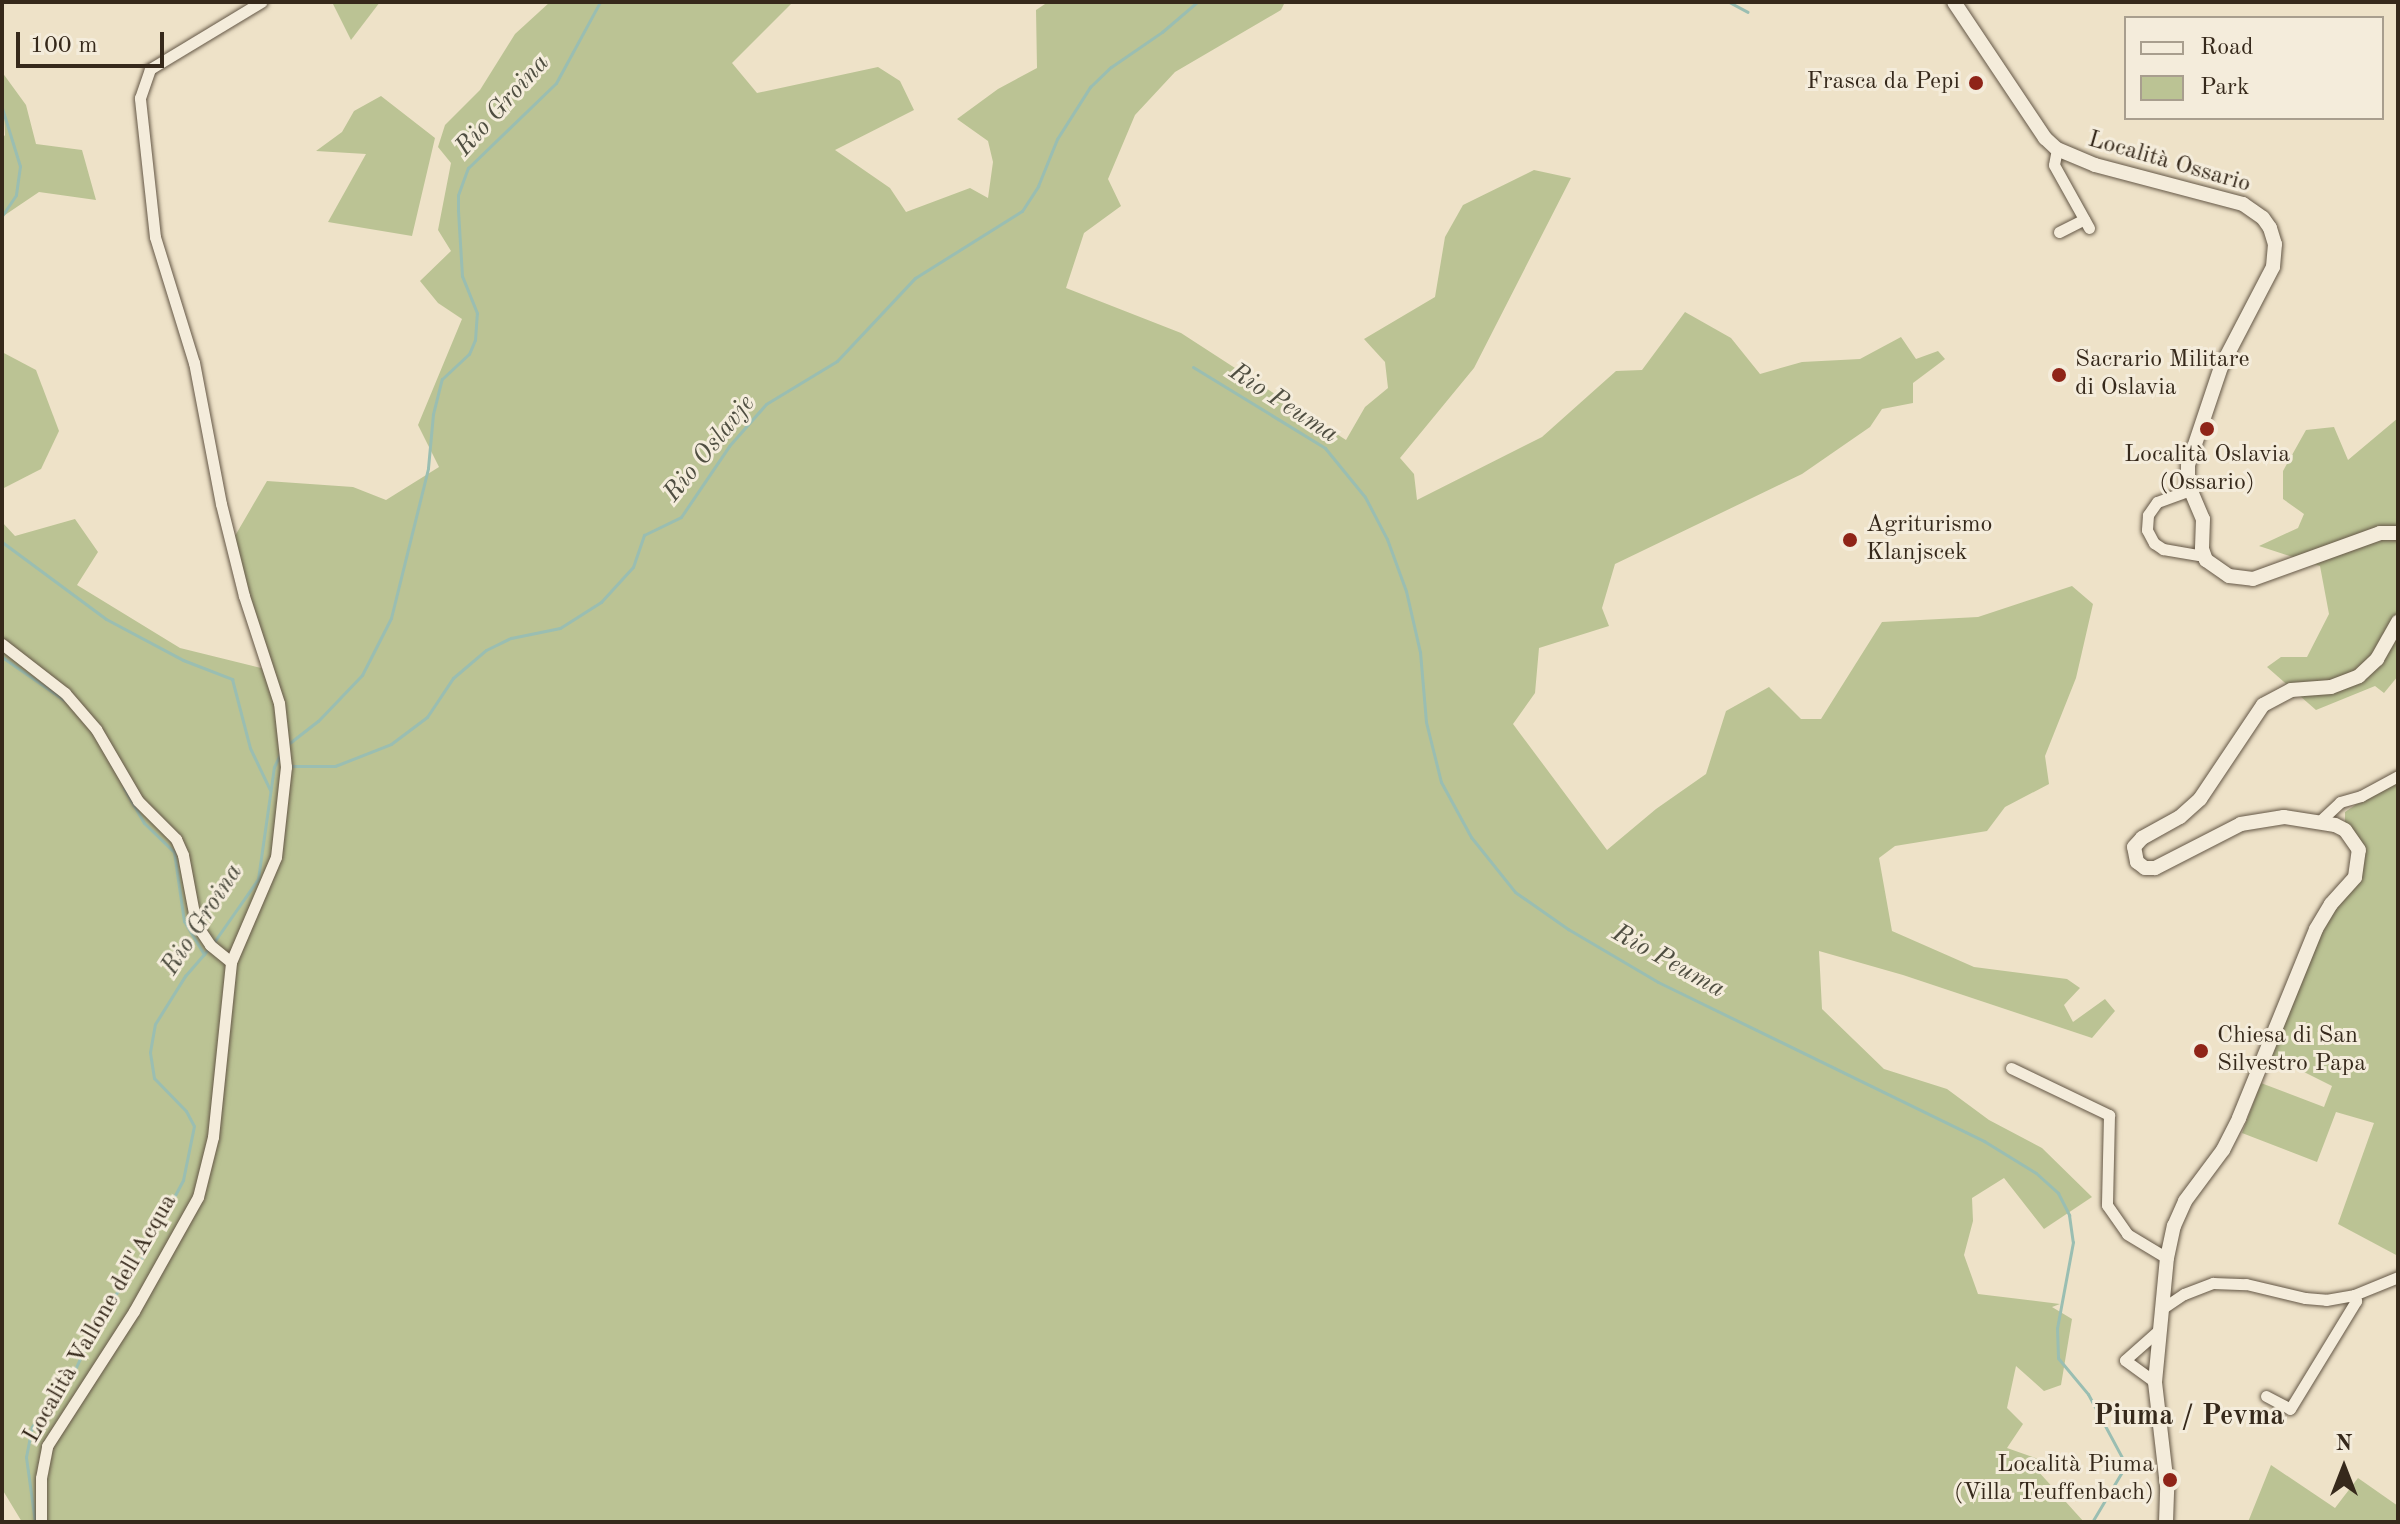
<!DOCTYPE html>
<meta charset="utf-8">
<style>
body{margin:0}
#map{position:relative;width:2400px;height:1524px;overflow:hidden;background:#eee2c8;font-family:"Old Standard TT",serif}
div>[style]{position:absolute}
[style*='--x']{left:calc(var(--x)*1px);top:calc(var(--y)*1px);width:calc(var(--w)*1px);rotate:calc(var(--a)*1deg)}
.green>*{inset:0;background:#bbc394}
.stream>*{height:3px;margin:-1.5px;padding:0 1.5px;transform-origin:1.5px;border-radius:1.5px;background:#9abeb2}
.roads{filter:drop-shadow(0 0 2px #645746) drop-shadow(0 0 2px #645746)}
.minor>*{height:11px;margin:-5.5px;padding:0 5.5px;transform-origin:5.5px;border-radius:5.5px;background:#f4ecdb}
.tertiary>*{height:14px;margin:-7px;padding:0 7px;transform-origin:7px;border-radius:7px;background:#f4ecdb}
.dots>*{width:22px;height:22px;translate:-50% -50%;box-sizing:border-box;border:4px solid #f4ecdb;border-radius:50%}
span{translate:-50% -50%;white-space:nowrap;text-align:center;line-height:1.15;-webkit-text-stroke:6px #f4ecdb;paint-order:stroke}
.poi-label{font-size:24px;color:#36291b}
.right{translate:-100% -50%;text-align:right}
.left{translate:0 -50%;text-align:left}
.street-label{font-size:24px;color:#36291b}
.water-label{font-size:26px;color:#4f4e41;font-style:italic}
.quarter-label{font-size:28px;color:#36291b;font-weight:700}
.frame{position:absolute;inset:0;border:4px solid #36291b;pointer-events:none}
.legend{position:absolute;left:2124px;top:16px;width:260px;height:104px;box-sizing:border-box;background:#f4ecdb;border:2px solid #a89e8e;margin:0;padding:10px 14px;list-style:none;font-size:24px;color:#36291b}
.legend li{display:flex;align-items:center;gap:16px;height:40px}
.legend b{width:40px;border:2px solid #a89e8e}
.north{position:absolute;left:2304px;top:1428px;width:80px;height:80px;-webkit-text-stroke:6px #f4ecdb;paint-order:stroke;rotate:0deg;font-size:22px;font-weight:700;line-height:32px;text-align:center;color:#36291b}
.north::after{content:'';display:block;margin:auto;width:28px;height:36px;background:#36291b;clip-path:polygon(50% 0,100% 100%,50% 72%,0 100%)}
.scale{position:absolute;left:16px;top:32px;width:148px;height:36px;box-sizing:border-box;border:4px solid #36291b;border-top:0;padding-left:10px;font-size:24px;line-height:28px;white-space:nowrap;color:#36291b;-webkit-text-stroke:6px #f4ecdb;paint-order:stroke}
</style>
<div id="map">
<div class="green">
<div style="clip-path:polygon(332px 2px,380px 2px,351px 40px)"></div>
<div style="clip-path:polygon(550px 2px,793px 2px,732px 63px,757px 93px,878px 67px,900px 81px,914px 110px,835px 150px,890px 188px,906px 212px,970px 188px,988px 198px,993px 162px,988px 141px,957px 119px,998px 89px,1037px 68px,1036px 10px,1048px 2px,1285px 2px,1281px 10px,1175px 72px,1135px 115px,1108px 179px,1121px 206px,1084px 233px,1066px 288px,1181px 333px,1346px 440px,1365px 407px,1388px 388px,1385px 362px,1364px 339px,1435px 297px,1445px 237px,1463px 205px,1534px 170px,1571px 178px,1474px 368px,1400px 458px,1414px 474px,1417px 500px,1542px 437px,1616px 371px,1642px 370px,1685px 312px,1731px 338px,1760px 374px,1802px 362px,1860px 359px,1901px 337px,1916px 359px,1938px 351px,1945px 359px,1913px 383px,1913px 403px,1882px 409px,1870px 427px,1802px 474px,1615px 564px,1602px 608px,1609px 626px,1539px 648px,1535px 693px,1513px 724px,1607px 850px,1656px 809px,1706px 774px,1726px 711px,1769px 687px,1801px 719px,1821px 719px,1882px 622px,1978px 617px,2072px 586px,2093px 604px,2076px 678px,2045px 756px,2049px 784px,2005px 807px,1987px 831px,1895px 846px,1879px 858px,1892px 931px,1974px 967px,2067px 979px,2080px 988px,2064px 1005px,2073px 1022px,2105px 999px,2115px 1011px,2092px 1038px,1903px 975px,1819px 951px,1822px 1009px,1884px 1069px,1947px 1089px,1989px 1120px,2042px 1148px,2092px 1197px,2044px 1229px,2004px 1178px,1972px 1198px,1973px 1221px,1964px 1255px,1978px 1294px,2060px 1304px,2052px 1307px,2072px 1319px,2061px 1385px,2044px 1391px,2016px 1366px,2007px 1408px,2023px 1424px,2007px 1448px,2044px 1461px,2037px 1470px,2084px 1522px,22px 1522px,2px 1489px,2px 522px,15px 536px,75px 519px,98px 552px,77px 585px,180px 648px,273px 671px,232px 541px,267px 481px,353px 487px,386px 500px,439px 467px,418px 425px,462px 319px,438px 303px,420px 281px,451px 251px,438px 230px,451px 163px,438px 147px,445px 125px,480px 90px,515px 34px)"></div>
<div style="clip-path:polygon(2px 72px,26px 105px,36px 144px,82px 150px,96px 200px,39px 192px,2px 217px,2px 139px,5px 135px)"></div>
<div style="clip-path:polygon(381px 96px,435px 138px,412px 236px,328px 222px,366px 154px,316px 151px,342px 132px,354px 111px)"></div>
<div style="clip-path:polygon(2px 352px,36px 370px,59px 431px,41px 469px,2px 489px)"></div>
<div style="clip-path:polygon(2398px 418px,2398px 676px,2384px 693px,2375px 686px,2316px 710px,2267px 667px,2281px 657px,2307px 657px,2329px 614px,2320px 566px,2259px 546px,2298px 528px,2304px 514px,2283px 499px,2283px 471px,2306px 430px,2334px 427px,2348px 460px)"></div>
<div style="clip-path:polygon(2398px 776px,2398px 1256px,2338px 1224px,2374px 1123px,2336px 1112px,2317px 1162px,2242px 1133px,2261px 1083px,2324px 1107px,2332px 1086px,2266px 1053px,2316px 929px,2360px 865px,2345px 830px,2345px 812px)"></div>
<div style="clip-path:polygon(2271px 1465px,2335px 1508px,2358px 1478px,2398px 1506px,2398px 1522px,2248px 1522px)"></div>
</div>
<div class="stream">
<div style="--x:1729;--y:2;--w:21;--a:28"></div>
<div style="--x:2;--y:108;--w:61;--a:72.8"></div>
<div style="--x:20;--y:166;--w:29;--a:98"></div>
<div style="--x:16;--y:195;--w:25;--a:124"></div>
<div style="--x:1193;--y:367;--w:155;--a:31.5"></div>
<div style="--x:1325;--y:448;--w:63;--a:50.8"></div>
<div style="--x:1365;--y:497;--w:47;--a:62.4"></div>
<div style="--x:1387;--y:539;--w:55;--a:69.9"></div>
<div style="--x:1406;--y:591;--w:63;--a:77.1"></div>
<div style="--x:1420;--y:652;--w:70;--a:85.1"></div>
<div style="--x:1426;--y:722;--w:62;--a:76"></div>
<div style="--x:1441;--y:782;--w:63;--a:61.4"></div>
<div style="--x:1471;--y:837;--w:70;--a:51.3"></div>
<div style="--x:1515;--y:892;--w:65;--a:34.9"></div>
<div style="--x:1568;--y:929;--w:104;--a:30.5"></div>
<div style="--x:1658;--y:982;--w:363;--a:26"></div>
<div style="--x:1984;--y:1141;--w:61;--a:31.6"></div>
<div style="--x:2036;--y:1173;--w:30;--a:42"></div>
<div style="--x:2058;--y:1193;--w:25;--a:63"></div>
<div style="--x:2069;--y:1215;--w:27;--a:82"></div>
<div style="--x:2073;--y:1242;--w:87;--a:100.5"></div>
<div style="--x:2057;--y:1328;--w:30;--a:88"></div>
<div style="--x:2058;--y:1358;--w:47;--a:50.2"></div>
<div style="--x:2088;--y:1394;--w:81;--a:61.8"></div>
<div style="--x:2126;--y:1465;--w:66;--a:120.8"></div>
<div style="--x:2;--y:542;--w:129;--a:36.5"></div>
<div style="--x:106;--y:619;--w:87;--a:28"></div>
<div style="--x:183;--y:660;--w:53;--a:21.2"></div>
<div style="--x:232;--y:679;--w:71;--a:75.4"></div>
<div style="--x:250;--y:748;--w:47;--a:64.5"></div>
<div style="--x:2;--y:657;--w:75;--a:34.7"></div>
<div style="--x:287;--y:745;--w:39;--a:-38"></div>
<div style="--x:318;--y:721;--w:64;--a:-46.3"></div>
<div style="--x:362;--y:675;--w:64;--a:-63"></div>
<div style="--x:391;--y:618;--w:154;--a:-76.1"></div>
<div style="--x:428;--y:468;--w:54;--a:-84.7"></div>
<div style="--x:433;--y:414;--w:36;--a:-76"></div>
<div style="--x:442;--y:379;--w:37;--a:-43"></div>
<div style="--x:469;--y:354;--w:15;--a:-67"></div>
<div style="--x:475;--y:340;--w:27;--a:-86"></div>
<div style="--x:477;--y:313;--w:40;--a:-112"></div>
<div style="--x:462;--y:276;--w:66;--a:-93.5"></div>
<div style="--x:458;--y:210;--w:15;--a:-90"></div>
<div style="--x:458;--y:195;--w:29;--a:-70"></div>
<div style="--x:468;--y:168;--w:122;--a:-44"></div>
<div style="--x:556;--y:83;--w:92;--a:-61.5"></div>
<div style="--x:290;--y:766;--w:45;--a:0"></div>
<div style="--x:335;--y:766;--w:60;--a:-21.4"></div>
<div style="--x:391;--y:744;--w:45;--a:-36.9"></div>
<div style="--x:427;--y:717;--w:47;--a:-56.3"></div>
<div style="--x:453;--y:678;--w:43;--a:-40.3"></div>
<div style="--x:486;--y:650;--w:28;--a:-26"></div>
<div style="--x:511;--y:638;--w:50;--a:-11.5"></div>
<div style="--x:560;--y:628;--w:49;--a:-32.4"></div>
<div style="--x:601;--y:602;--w:47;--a:-47.6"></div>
<div style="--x:633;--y:567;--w:34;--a:-71"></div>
<div style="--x:644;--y:535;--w:41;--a:-25.9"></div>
<div style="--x:681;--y:517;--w:86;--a:-55.9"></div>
<div style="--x:729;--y:446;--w:56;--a:-48.6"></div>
<div style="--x:766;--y:404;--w:83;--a:-31.2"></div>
<div style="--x:837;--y:361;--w:114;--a:-46.8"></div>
<div style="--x:915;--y:278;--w:126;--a:-32.1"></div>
<div style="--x:1022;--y:211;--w:30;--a:-57"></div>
<div style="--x:1038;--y:186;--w:51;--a:-68"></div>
<div style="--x:1057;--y:139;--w:62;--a:-57.6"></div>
<div style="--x:1090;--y:87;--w:29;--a:-44"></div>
<div style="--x:1111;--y:67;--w:62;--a:-34.5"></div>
<div style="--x:1162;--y:32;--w:46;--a:-40.6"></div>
<div style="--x:124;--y:788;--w:40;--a:60.3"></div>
<div style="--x:144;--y:823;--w:42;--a:44"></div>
<div style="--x:174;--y:852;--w:70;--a:81.8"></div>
<div style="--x:184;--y:921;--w:39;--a:59"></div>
<div style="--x:214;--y:942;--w:77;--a:-55.1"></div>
<div style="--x:258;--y:879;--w:113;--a:-81.9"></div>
<div style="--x:274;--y:767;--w:14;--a:-65"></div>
<div style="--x:35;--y:1522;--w:66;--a:-97.9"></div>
<div style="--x:26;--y:1457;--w:31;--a:-79"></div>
<div style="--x:32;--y:1427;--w:33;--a:-59"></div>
<div style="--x:49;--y:1399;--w:33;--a:-45"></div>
<div style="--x:72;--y:1376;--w:65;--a:-65.4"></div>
<div style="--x:99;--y:1317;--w:69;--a:-53.8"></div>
<div style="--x:140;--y:1261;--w:92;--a:-62"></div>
<div style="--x:183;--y:1180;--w:55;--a:-78.5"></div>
<div style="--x:194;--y:1126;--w:17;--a:-118"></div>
<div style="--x:186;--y:1111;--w:46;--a:-134.1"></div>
<div style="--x:154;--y:1078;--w:26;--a:-99"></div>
<div style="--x:150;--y:1052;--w:28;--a:-80"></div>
<div style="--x:155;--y:1024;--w:57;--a:-58"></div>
<div style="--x:185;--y:976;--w:37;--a:-49"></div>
</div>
<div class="roads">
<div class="minor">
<div style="--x:2057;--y:149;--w:16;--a:101"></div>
<div style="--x:2054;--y:165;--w:72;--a:60.9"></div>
<div style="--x:2059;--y:232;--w:28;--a:-27"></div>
<div style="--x:2190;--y:490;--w:35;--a:160"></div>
<div style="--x:2157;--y:502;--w:16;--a:125"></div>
<div style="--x:2148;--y:515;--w:15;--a:94"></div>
<div style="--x:2147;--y:530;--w:15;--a:62"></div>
<div style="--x:2154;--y:543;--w:11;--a:34"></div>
<div style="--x:2163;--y:549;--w:42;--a:9.7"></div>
<div style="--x:2;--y:644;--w:80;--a:37.9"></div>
<div style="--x:65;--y:693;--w:48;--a:49.3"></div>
<div style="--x:96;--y:729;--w:83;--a:59.7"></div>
<div style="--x:138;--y:801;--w:54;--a:45"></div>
<div style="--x:176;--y:839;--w:17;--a:66"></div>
<div style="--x:183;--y:855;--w:70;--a:79.3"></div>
<div style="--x:196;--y:924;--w:25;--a:56"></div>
<div style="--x:210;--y:945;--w:27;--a:39"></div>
<div style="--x:2321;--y:820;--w:26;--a:-43"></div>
<div style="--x:2340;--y:802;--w:22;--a:-16"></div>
<div style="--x:2361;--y:796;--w:42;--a:-28.4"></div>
<div style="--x:2011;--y:1068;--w:109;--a:25.6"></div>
<div style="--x:2109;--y:1115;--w:90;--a:91.3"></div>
<div style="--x:2107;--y:1205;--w:35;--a:55"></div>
<div style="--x:2127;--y:1234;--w:47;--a:31"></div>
<div style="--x:2163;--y:1308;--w:25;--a:-34"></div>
<div style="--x:2184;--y:1294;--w:31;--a:-21"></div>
<div style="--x:2213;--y:1283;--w:33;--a:2"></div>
<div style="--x:2246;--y:1284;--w:61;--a:13.3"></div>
<div style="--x:2305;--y:1298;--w:21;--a:5"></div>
<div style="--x:2326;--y:1300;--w:28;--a:-10"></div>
<div style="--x:2354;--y:1295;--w:48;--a:-22.2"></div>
<div style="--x:2155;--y:1382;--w:37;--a:-144"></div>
<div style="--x:2125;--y:1360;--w:47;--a:-41.5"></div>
<div style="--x:2266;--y:1396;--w:27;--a:28"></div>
<div style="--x:2290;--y:1409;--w:127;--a:-58.6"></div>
<div style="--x:2356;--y:1301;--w:6;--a:-108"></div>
<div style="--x:41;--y:1522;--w:44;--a:-90"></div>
<div style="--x:41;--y:1478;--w:33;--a:-79"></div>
<div style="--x:47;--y:1446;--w:161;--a:-57.2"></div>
<div style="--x:134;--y:1311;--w:131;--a:-60.7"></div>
<div style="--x:198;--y:1197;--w:62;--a:-76"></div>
<div style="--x:213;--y:1137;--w:176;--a:-84.1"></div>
<div style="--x:231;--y:962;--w:114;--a:-66.8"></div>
<div style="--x:276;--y:857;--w:91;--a:-83.7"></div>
<div style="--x:286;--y:767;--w:64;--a:-96.2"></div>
<div style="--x:279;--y:703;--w:113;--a:-108.1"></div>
<div style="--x:244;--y:596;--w:95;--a:-104"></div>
<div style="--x:221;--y:504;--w:144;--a:-100.8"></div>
<div style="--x:194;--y:363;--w:132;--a:-107.2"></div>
<div style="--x:155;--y:237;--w:140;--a:-96.2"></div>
<div style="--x:140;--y:98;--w:31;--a:-71"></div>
<div style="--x:150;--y:69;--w:130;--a:-31.1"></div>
</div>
<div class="tertiary">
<div style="--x:1954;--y:2;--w:164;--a:56.2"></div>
<div style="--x:2045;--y:138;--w:16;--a:43"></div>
<div style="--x:2057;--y:149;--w:41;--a:22.8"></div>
<div style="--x:2095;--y:165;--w:153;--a:14.8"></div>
<div style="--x:2243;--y:204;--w:24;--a:35"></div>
<div style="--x:2263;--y:218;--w:12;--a:55"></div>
<div style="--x:2270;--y:228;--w:17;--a:73"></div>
<div style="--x:2275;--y:244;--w:23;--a:95"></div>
<div style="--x:2273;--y:267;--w:113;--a:117.5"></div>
<div style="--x:2221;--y:367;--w:103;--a:108.6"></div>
<div style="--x:2188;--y:465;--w:19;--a:90"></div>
<div style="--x:2188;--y:484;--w:38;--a:67"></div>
<div style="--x:2203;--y:519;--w:30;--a:92"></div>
<div style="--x:2202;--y:549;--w:12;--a:70"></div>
<div style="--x:2206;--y:560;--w:28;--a:35"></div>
<div style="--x:2229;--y:576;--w:24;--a:7"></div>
<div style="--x:2253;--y:579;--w:135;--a:-19.9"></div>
<div style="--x:2380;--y:533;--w:18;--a:0"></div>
<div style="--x:2166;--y:1522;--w:36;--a:-88"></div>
<div style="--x:2167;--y:1486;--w:105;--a:-96.6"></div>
<div style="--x:2155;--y:1382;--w:125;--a:-84.5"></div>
<div style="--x:2167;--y:1258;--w:33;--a:-78"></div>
<div style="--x:2174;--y:1226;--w:27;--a:-66"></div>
<div style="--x:2185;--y:1201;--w:64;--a:-53.3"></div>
<div style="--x:2223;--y:1150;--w:36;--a:-63"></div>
<div style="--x:2239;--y:1118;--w:204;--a:-67.8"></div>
<div style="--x:2316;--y:929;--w:29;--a:-59"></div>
<div style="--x:2331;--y:904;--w:36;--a:-48"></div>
<div style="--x:2355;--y:877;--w:27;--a:-82"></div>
<div style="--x:2359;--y:850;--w:24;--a:-125"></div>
<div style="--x:2345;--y:830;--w:11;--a:-153"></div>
<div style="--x:2335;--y:825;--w:52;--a:-171.1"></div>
<div style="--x:2284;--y:817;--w:44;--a:170.8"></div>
<div style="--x:2241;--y:824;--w:97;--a:152.9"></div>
<div style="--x:2155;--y:868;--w:10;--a:180"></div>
<div style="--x:2145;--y:868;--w:10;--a:-143"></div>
<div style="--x:2137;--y:862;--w:15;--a:-101"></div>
<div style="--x:2134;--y:847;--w:12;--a:-48"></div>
<div style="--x:2142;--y:838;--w:43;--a:-28.9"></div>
<div style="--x:2180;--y:817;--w:27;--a:-42"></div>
<div style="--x:2200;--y:799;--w:113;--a:-56.2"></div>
<div style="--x:2263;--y:705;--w:32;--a:-28"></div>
<div style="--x:2291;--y:690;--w:40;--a:-4.3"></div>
<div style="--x:2331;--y:687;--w:30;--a:-21"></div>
<div style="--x:2359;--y:676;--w:25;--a:-43"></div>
<div style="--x:2377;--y:659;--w:43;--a:-60.4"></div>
</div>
</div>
<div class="dots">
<div style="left:1976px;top:83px;background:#8f2418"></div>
<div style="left:2059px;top:375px;background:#8f2418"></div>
<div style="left:2207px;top:429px;background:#8f2418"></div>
<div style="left:1850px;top:540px;background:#8f2418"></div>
<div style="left:2201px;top:1051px;background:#8f2418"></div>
<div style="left:2170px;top:1480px;background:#8f2418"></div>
</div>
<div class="poi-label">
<span class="right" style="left:1960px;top:83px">Frasca da Pepi</span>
<span class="left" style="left:2075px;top:375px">Sacrario Militare<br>di Oslavia</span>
<span style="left:2207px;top:470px">Località Oslavia<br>(Ossario)</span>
<span class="left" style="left:1866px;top:540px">Agriturismo<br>Klanjscek</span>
<span class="left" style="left:2217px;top:1051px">Chiesa di San<br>Silvestro Papa</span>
<span class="right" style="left:2154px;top:1480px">Località Piuma<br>(Villa Teuffenbach)</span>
</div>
<div class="street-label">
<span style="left:2169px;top:163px;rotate:16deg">Località Ossario</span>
<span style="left:101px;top:1319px;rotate:-60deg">Località Vallone dell'Acqua</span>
</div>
<div class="water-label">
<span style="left:503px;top:106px;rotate:-48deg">Rio Groina</span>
<span style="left:1283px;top:404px;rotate:33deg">Rio Peuma</span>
<span style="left:710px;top:449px;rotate:-51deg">Rio Oslavje</span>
<span style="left:203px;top:920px;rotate:-57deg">Rio Groina</span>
<span style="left:1668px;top:962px;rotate:29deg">Rio Peuma</span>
</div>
<div class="quarter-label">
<span style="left:2189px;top:1417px">Piuma / Pevma</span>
</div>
<div class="frame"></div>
<ul class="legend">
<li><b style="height:10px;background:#f4ecdb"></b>Road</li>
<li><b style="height:22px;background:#bbc394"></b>Park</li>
</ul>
<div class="north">N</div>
<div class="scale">100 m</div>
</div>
